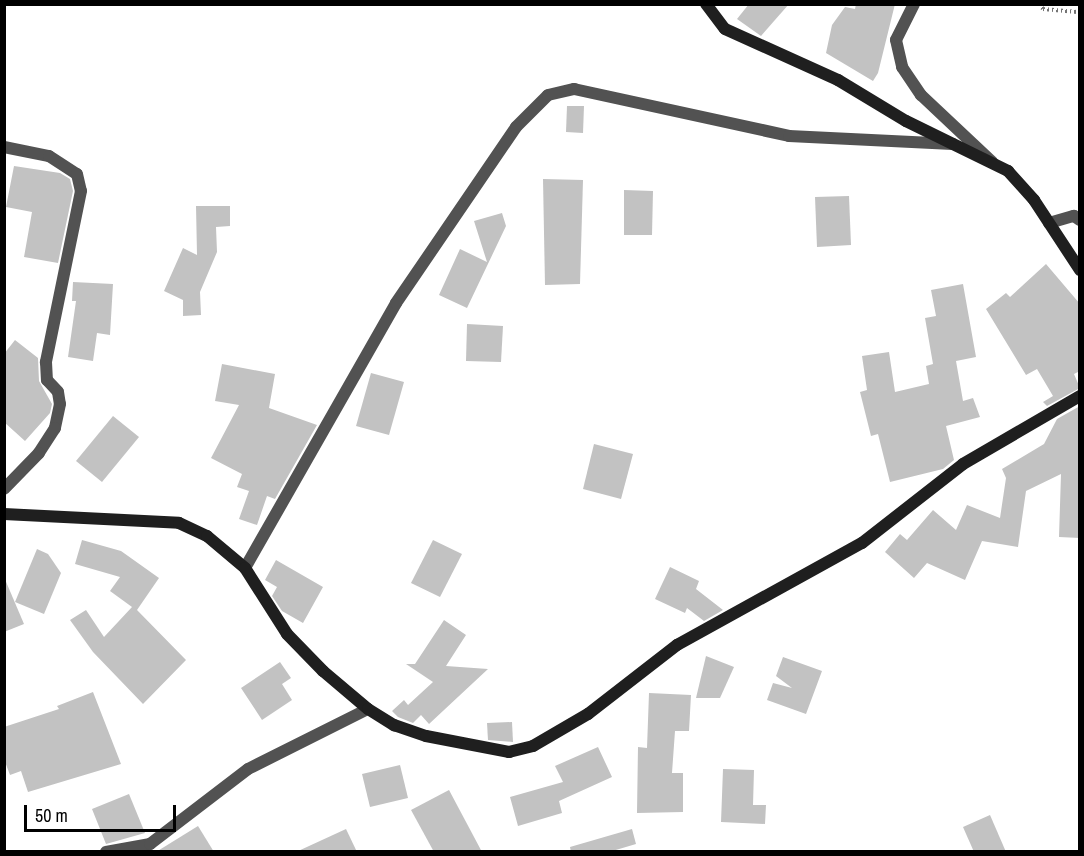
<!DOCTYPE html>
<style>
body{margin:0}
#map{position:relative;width:1084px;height:856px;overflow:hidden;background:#fff;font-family:"Archivo Narrow",sans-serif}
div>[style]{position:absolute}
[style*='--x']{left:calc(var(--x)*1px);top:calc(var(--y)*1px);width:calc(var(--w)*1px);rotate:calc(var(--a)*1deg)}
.building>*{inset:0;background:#c2c2c2}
.path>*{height:4px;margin-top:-2px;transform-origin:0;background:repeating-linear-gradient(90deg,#747474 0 1.5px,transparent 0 4.5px)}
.street>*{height:12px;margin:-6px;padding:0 6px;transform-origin:6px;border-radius:6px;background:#525252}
.secondary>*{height:12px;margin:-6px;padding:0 6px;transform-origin:6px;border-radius:6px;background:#1f1f1f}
span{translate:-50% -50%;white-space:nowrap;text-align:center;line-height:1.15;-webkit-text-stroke:4.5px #fff;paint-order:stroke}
.frame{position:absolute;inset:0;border:6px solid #000;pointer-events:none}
.scale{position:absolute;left:24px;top:805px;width:152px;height:27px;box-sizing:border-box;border:3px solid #000;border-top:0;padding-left:8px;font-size:18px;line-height:21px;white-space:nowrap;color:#000;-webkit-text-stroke:4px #fff;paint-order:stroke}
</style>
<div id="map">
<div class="building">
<div style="clip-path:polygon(749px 4px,789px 4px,761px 36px,737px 19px)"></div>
<div style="clip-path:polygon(856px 4px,895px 4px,878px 73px,873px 81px,826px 53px,832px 25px,845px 7px,855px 9px)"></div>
<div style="clip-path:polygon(567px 106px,584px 106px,583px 133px,566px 132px)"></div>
<div style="clip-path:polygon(14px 166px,60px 173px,70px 179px,73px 191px,58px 263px,24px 257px,32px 212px,6px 207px)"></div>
<div style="clip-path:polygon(543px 179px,583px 180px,580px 284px,545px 285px)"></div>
<div style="clip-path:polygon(624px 190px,653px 191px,652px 235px,624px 235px)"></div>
<div style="clip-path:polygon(849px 196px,851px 245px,817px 247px,815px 197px)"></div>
<div style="clip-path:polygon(196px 206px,230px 206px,230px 226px,216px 227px,217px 252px,200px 292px,201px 315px,183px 316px,183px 300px,164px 291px,183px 248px,197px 255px)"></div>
<div style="clip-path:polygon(502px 213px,506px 226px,467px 308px,439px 295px,460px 249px,487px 262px,474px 221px)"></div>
<div style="clip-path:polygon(1046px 264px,1080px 304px,1080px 371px,1074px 374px,1080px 388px,1047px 406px,1043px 402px,1053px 396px,1037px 369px,1026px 375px,986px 309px,1006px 293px,1010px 297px)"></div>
<div style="clip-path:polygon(73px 282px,113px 284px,110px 335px,97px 333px,93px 361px,68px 357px,76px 301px,72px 301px)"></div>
<div style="clip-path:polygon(963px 284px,976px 357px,956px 361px,963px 401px,973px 398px,980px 417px,946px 426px,954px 460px,943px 469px,890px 482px,878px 434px,871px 436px,860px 392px,867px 390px,862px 356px,889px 352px,895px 392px,929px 384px,926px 366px,933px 364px,925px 318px,936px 316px,931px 290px)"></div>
<div style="clip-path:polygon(467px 324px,503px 326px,501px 362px,466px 361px)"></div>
<div style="clip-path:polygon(15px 340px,38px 358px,39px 381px,52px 404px,50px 413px,25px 441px,4px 422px,4px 354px)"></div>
<div style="clip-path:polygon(222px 364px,275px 374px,269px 408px,317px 425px,275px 499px,267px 496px,257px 525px,239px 519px,249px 491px,237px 487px,242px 474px,211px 458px,239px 405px,215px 401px)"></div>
<div style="clip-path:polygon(371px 373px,404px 382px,389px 435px,356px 426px)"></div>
<div style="clip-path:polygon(1080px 406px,1080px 538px,1059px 537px,1061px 474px,1026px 491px,1018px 547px,982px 541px,965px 580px,927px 563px,914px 578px,885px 552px,900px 534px,907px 540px,933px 510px,956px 530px,967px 505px,1000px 518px,1006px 478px,1002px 469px,1044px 444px,1057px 419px)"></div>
<div style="clip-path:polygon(113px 416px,139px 437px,102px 482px,76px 461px)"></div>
<div style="clip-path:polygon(594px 444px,633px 454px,621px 499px,583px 489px)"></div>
<div style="clip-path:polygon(82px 540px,121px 551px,159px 578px,137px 610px,186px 660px,143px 704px,93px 652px,70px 620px,86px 610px,104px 637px,132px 607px,110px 591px,120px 577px,75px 564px)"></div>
<div style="clip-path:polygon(433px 540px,462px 554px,440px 597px,411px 583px)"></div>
<div style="clip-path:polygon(37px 549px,48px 554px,61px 573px,44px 614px,15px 602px)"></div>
<div style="clip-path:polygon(276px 560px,323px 587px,303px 623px,282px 611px,272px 596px,277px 587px,265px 580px)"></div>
<div style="clip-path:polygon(670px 567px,699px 581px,696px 589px,723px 610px,704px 621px,687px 608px,685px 613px,655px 599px)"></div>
<div style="clip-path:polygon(4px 577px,24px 624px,4px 632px)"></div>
<div style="clip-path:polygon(444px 620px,466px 635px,446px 666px,488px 669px,429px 724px,421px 715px,413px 723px,398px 717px,392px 711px,404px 700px,408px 705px,433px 682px,406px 664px,415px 664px)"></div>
<div style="clip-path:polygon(706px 656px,734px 667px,720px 698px,696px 698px)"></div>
<div style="clip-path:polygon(783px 657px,822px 671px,806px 714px,767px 700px,773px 683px,792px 688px,776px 676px)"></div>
<div style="clip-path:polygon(280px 662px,291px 678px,282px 684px,292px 700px,262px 720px,241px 688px)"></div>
<div style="clip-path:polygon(93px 692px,121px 764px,28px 792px,21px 771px,10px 775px,4px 759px,4px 727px,59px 709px,57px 706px)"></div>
<div style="clip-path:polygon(649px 693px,691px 695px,689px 731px,675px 731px,672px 773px,683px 773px,683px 812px,637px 813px,638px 747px,647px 748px)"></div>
<div style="clip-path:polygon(512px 722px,513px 742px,488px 740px,487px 723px)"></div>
<div style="clip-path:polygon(598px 747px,612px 777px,559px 801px,562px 813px,518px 826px,510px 797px,563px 782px,555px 766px)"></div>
<div style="clip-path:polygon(400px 765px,408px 798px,370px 807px,362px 774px)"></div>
<div style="clip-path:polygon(723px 769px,754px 770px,753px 805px,766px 805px,765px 824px,721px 822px)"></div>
<div style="clip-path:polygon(449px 790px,482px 852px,434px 852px,411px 810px)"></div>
<div style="clip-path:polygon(129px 794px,145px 833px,106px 844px,92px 809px)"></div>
<div style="clip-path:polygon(990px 815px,1006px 852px,974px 852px,963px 827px)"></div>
<div style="clip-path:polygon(198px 826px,214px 852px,156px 852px)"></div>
<div style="clip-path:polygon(346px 829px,357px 852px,296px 852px)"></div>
<div style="clip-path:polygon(632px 829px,636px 844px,609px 852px,571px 852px,570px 847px)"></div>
</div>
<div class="path">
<div style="--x:1039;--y:4;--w:6;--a:51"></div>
<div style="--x:1043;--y:9;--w:37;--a:5"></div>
</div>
<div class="street">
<div style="--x:914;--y:4;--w:40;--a:116.6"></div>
<div style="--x:896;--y:40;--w:28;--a:77"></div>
<div style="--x:902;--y:67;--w:34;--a:56"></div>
<div style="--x:921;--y:95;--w:98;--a:43.3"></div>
<div style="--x:4;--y:147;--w:46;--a:11.3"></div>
<div style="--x:49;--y:156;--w:33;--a:33"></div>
<div style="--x:77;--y:174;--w:17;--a:77"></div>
<div style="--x:81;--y:191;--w:175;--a:101.6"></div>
<div style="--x:46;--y:362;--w:18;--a:87"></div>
<div style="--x:47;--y:380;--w:16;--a:47"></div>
<div style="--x:58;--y:392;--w:12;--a:81"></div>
<div style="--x:60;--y:404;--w:25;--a:102"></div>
<div style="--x:55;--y:428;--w:30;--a:123"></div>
<div style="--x:39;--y:453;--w:50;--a:134.2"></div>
<div style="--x:1049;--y:223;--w:26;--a:-16"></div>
<div style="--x:1074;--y:216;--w:7;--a:34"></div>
<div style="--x:245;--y:568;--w:305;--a:-60.3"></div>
<div style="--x:396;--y:303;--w:213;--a:-55.7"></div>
<div style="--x:516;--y:127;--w:45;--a:-45"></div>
<div style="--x:548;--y:95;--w:27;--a:-13"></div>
<div style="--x:574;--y:89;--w:220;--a:12.3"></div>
<div style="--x:789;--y:136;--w:164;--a:2.8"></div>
<div style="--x:106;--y:852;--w:45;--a:-10.3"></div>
<div style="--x:150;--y:844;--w:123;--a:-37.4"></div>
<div style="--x:248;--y:769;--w:134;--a:-26.6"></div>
</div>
<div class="secondary">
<div style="--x:706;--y:4;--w:31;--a:53"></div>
<div style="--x:725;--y:29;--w:124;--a:24.3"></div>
<div style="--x:838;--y:80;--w:79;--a:31.1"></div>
<div style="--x:906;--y:121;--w:114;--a:26.1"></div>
<div style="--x:1008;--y:171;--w:39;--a:48"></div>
<div style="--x:1034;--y:200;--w:84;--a:56.7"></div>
<div style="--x:4;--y:514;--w:175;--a:2.9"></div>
<div style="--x:179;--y:523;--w:31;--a:25"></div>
<div style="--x:207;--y:536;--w:50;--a:40.1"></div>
<div style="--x:245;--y:568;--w:78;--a:57.5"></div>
<div style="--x:287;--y:634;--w:52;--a:45.8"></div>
<div style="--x:323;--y:671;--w:59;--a:40.2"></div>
<div style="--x:368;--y:709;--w:31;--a:32"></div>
<div style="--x:394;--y:725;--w:34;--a:19"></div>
<div style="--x:426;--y:736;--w:85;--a:10.9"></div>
<div style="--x:509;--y:752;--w:25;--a:-14"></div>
<div style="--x:533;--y:746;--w:64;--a:-30.2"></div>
<div style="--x:588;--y:714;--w:113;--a:-37.8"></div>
<div style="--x:677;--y:645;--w:211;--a:-28.9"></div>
<div style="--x:862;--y:543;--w:128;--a:-38"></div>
<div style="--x:963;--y:464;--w:135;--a:-30.2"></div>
</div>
<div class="frame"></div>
<div class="scale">50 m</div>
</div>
